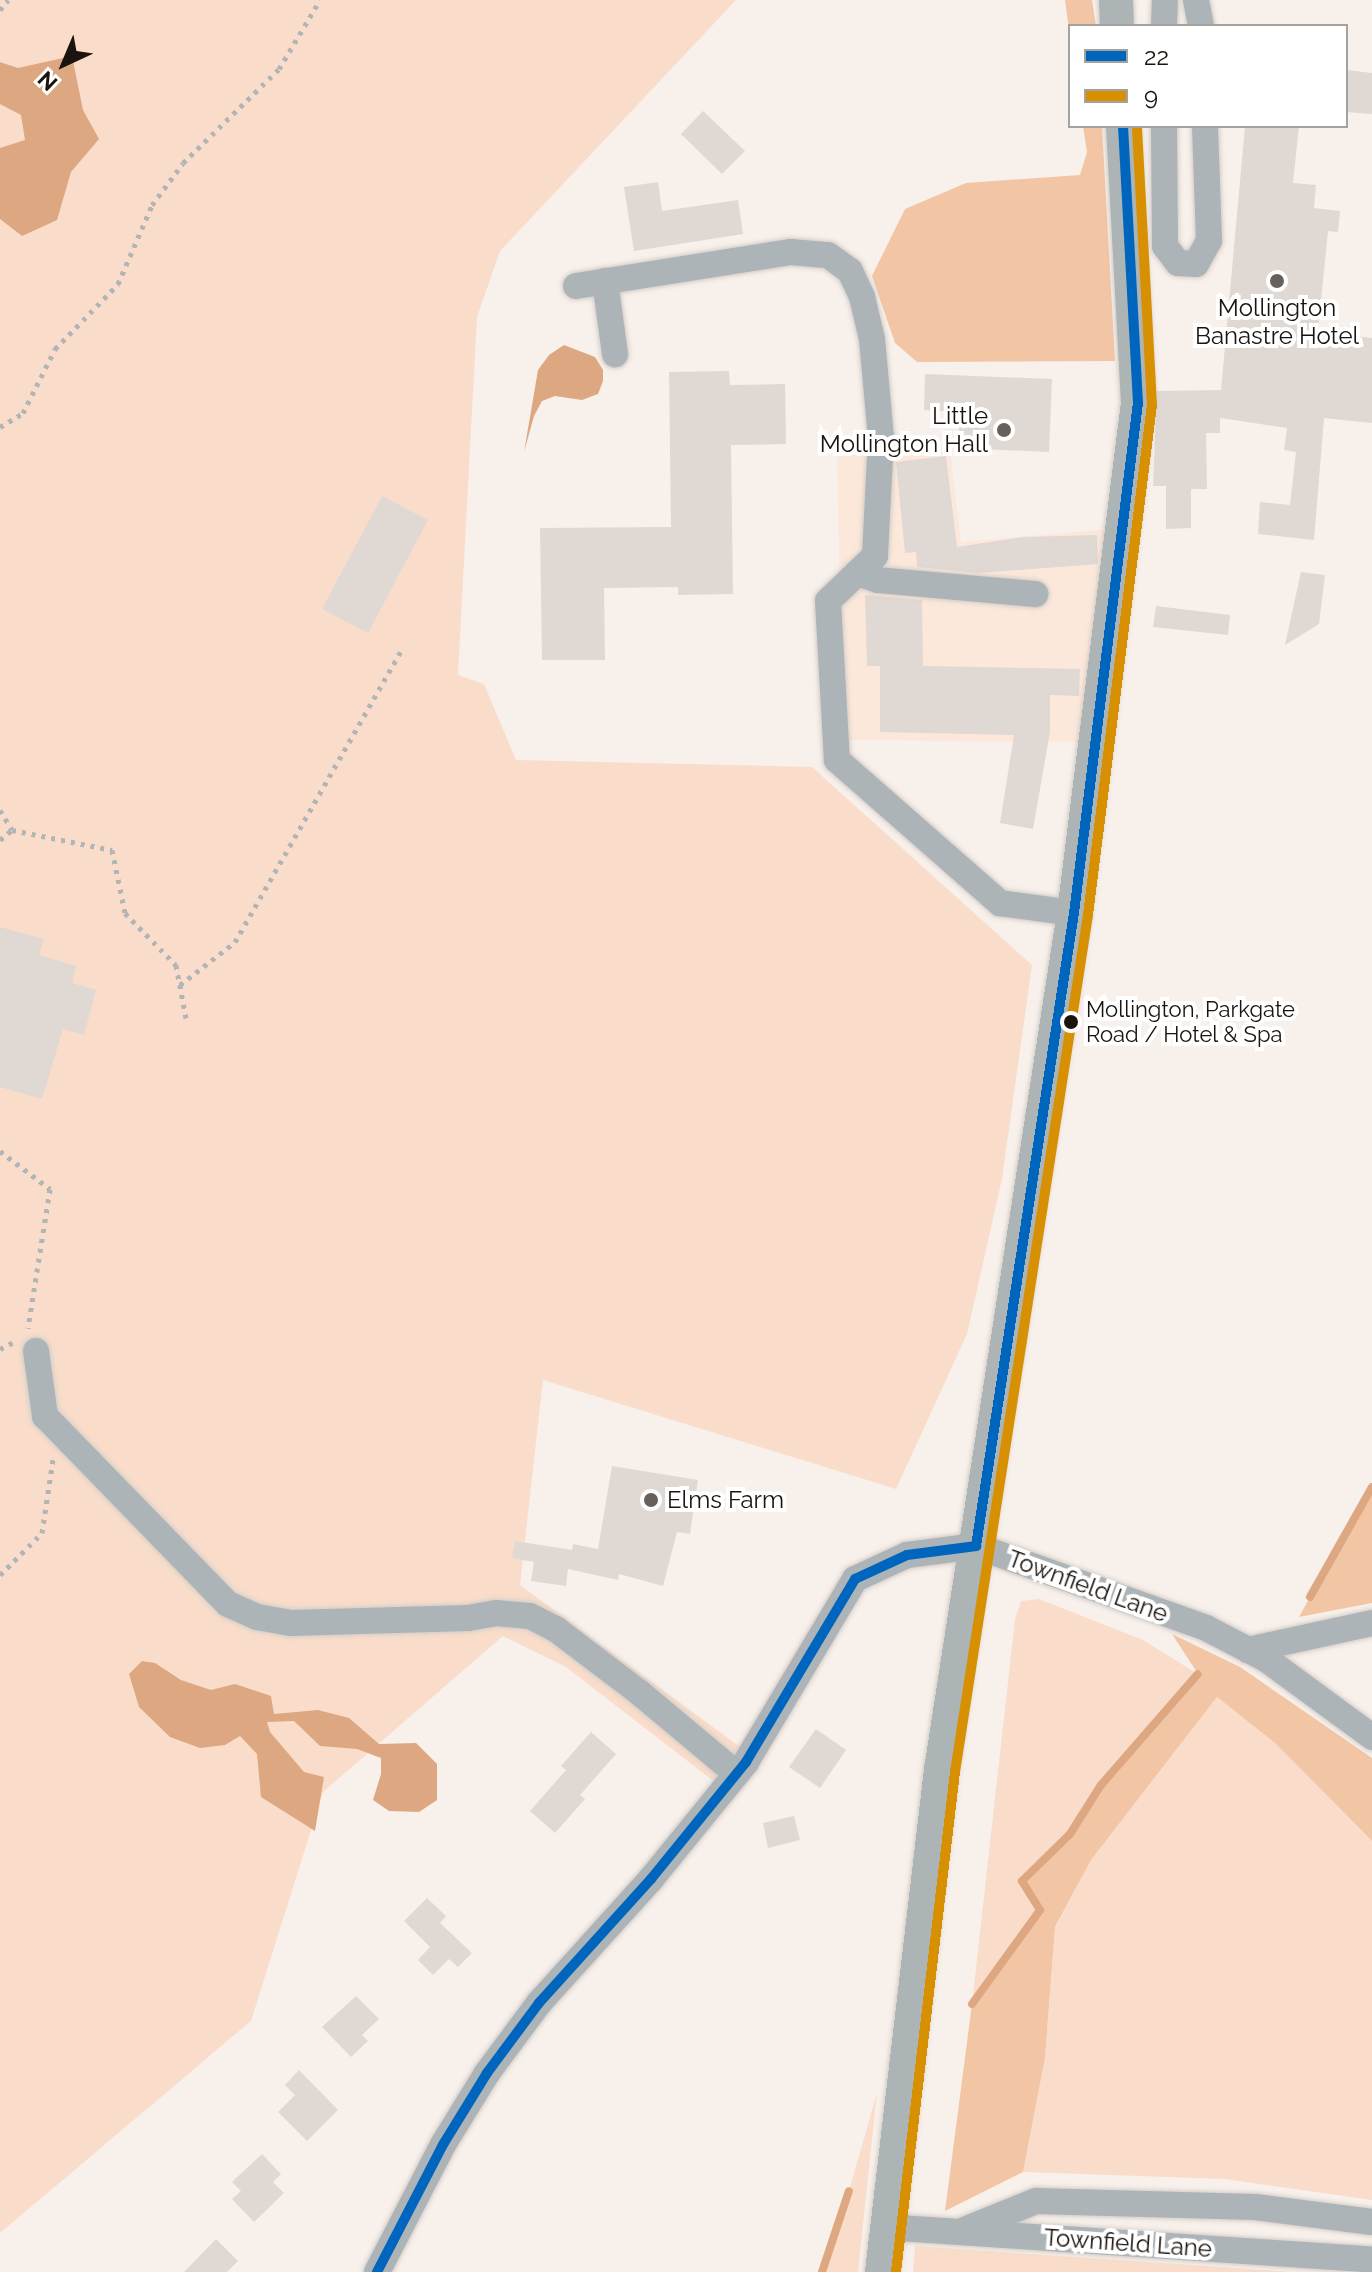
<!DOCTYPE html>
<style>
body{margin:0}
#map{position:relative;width:1372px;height:2272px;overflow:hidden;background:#f8f0eb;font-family:Raleway,sans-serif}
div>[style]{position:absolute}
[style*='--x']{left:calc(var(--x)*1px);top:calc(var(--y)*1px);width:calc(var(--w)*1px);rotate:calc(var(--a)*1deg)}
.built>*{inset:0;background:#fce8da}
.green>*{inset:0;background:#f9ddca}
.forest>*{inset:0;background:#f2c5a5}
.water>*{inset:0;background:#dda781}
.stream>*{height:8px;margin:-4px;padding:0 4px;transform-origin:4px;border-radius:4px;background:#dda781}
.building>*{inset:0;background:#e0d8d3}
.path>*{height:5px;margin-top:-2.5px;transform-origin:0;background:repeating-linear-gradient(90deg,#b2b4b5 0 4px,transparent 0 10px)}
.roads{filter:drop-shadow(0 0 2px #d4cdc8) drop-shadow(0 0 2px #d4cdc8)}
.minor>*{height:26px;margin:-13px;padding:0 13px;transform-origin:13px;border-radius:13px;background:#adb4b8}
.major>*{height:34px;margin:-17px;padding:0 17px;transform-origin:17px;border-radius:17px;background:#acb4b6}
.bus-1>*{height:10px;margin:-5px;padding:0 5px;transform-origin:5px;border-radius:5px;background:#0065bd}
.bus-2>*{height:10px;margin:-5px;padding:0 5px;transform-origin:5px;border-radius:5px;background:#d69002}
.dots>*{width:22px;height:22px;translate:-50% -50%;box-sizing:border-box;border:4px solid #fff;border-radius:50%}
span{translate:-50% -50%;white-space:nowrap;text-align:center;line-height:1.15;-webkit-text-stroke:8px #fff;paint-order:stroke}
.bus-label{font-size:22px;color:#1b130e}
.left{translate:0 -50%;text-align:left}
.poi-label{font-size:24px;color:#1b130e}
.right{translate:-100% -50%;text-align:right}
.street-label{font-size:24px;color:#1b130e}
.legend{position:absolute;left:1068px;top:24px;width:280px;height:104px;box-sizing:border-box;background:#fff;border:2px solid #a4a19f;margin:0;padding:10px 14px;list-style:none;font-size:24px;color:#1b130e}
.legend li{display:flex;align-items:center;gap:16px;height:40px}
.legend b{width:40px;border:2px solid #a4a19f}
.north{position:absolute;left:24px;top:24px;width:80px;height:80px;-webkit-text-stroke:6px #fff;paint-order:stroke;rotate:224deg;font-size:22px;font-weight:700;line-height:32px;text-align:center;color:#1b130e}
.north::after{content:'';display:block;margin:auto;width:28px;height:36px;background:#1b130e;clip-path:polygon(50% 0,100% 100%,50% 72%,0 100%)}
</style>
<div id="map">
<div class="built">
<div style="clip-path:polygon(950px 449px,961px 542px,1110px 529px,1082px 742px,843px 740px,837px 456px)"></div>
</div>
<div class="green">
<div style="clip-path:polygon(0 0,736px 0,500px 251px,477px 317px,458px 675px,484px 684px,516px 760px,812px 767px,1032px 965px,1002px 1179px,967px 1334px,896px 1489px,543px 1380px,520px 1585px,751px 1755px,725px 1790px,566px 1667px,503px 1636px,323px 1792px,251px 2021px,0 2233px)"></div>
<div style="clip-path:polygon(1039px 1599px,1143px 1640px,1198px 1674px,1101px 1785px,1070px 1834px,1022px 1881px,1040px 1910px,972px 2004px,1015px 1619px,1021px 1601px)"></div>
<div style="clip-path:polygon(1217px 1697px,1276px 1744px,1372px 1841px,1372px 2200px,1225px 2179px,1023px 2172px,1045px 2058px,1055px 1928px,1091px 1860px)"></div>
<div style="clip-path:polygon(877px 2093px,858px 2272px,822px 2272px,849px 2191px)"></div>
<div style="clip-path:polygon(915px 2246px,1293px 2272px,913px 2272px)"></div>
</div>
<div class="forest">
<div style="clip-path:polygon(1065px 0,1092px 0,1096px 26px,1070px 26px,1070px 37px)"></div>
<div style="clip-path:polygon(1083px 126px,1102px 126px,1115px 361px,917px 362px,895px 343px,872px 276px,905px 209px,966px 183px,1080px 175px,1087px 152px)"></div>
<div style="clip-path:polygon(1372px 1487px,1372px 1603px,1299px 1617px,1310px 1597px)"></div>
<div style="clip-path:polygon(1172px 1634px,1240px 1667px,1372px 1758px,1372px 1841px,1276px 1744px,1217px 1697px,1091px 1860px,1055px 1927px,1045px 2058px,1023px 2172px,945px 2211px,972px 2004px,1040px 1910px,1022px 1881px,1070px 1834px,1101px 1785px,1198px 1674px)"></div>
</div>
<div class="water">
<div style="clip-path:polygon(72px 56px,83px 110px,99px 139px,71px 172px,57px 220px,22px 236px,0 219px,0 148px,25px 140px,21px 115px,0 104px,0 62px,18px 68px)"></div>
<div style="clip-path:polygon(564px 345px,595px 357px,603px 370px,603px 381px,598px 394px,582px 400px,555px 396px,542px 401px,534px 416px,524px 452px,538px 370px,549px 355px)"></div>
<div style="clip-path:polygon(142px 1661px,155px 1663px,181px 1680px,211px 1690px,235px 1684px,271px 1696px,274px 1714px,318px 1710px,349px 1718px,379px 1744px,416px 1743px,437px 1764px,437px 1800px,419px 1812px,389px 1811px,373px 1800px,381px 1774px,381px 1758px,357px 1749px,320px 1746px,294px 1721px,267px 1722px,270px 1732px,304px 1772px,324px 1777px,315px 1831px,261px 1797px,257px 1754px,240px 1736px,225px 1745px,200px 1748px,170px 1737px,139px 1707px,129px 1674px)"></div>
</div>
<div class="stream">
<div style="--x:1310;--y:1597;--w:126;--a:-60.6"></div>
<div style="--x:972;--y:2004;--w:116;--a:-54.1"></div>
<div style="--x:1040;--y:1910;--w:34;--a:-122"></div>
<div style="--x:1022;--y:1881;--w:67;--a:-44.4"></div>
<div style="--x:1070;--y:1834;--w:58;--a:-57.7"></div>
<div style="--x:1101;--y:1785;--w:147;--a:-48.9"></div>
<div style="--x:822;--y:2272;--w:85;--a:-71.6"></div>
</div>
<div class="building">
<div style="clip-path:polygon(1346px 70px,1372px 73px,1372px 114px,1346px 112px)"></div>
<div style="clip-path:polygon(703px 111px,745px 151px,722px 174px,681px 134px)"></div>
<div style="clip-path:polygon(1245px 126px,1299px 126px,1293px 183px,1316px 185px,1314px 208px,1340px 211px,1338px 232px,1328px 231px,1318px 331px,1372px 338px,1372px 423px,1324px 418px,1314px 540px,1258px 534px,1260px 502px,1290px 505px,1296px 452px,1284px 450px,1287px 428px,1220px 418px,1220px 433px,1206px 433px,1207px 489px,1191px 489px,1191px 528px,1166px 529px,1166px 486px,1153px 486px,1157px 391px,1221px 390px)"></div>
<div style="clip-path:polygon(658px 182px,662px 211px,738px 200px,743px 234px,634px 251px,624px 187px)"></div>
<div style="clip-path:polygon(729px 371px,730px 385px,785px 384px,786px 444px,731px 445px,733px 594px,678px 595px,678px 587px,604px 588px,605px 660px,542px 660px,540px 528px,671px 527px,669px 372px)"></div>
<div style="clip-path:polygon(925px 374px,1052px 379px,1049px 452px,958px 448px,960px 412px,924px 410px)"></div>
<div style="clip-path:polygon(946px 456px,957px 547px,1023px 537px,1097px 535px,1098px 564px,978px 573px,917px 567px,916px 552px,905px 553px,896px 462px)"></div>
<div style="clip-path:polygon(382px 496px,428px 520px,368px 633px,322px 609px)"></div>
<div style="clip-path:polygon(1301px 572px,1325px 575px,1319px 624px,1285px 645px)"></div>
<div style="clip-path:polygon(865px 595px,922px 600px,923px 666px,1080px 669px,1079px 696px,1050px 695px,1050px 732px,1033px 829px,1000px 823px,1014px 735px,880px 732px,880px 666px,867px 666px)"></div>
<div style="clip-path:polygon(1156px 606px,1230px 615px,1228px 635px,1153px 627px)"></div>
<div style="clip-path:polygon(0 927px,44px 939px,39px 955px,76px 966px,72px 983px,96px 990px,84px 1035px,63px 1029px,42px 1099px,0 1087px)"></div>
<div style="clip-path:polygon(612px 1466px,698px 1480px,690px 1534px,677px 1532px,663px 1586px,619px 1574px,618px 1580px,568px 1569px,566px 1586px,531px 1581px,534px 1562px,512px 1558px,515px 1541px,572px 1550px,573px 1544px,598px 1549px)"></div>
<div style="clip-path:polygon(816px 1729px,846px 1750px,820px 1788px,789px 1767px)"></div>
<div style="clip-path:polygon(591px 1732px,616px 1754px,580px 1795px,585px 1799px,555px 1833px,530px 1811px,566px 1770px,561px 1766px)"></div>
<div style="clip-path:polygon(794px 1816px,800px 1840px,768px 1848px,763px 1823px)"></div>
<div style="clip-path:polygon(427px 1898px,446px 1916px,440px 1923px,472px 1953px,458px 1967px,449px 1959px,433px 1975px,418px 1960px,430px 1947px,404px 1921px)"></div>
<div style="clip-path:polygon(356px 1996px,379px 2019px,362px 2035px,368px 2041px,351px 2057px,322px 2027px)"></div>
<div style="clip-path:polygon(299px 2070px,338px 2110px,307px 2141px,278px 2112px,295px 2095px,285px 2085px)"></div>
<div style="clip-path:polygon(262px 2154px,281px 2174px,273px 2182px,284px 2193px,254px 2222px,232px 2199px,241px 2191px,232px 2182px)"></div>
<div style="clip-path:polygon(216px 2239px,238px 2261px,227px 2272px,184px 2272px)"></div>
</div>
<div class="path">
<div style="--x:0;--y:10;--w:13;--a:-51"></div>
<div style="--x:0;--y:427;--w:27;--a:-31"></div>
<div style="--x:23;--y:413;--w:72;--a:-63.4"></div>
<div style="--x:55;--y:349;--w:91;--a:-45.9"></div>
<div style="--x:118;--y:284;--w:86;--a:-66.7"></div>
<div style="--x:152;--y:205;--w:52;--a:-53.6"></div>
<div style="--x:183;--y:163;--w:134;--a:-44.4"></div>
<div style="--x:279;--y:69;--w:80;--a:-59.3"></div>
<div style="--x:0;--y:810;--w:23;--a:59"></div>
<div style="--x:12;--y:830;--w:102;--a:11.3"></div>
<div style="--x:112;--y:850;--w:64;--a:78.3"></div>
<div style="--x:125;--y:913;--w:73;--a:45.6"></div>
<div style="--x:176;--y:965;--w:59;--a:79.3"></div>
<div style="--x:0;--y:840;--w:16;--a:-40"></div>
<div style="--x:180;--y:985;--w:70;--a:-38"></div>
<div style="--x:235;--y:942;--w:337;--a:-60.3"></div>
<div style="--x:0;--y:1151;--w:63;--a:37.2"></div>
<div style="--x:50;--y:1189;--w:141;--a:99"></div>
<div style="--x:0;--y:1349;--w:16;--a:-27"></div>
<div style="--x:0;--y:1575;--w:59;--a:-45"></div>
<div style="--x:42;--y:1533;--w:75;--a:-81.5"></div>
</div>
<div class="roads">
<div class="minor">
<div style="--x:1196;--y:0;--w:26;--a:79"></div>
<div style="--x:1164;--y:26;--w:26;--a:-88"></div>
<div style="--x:1164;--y:126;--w:120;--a:89.5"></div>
<div style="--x:1165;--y:246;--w:21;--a:53"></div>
<div style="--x:1178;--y:263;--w:18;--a:3"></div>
<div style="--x:1196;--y:264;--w:26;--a:-61"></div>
<div style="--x:1209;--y:241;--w:115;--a:-92"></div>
<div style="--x:605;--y:281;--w:74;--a:82.2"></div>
<div style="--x:576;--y:286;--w:218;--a:-9"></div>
<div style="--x:791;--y:252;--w:37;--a:5"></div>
<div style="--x:828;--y:255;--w:27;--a:36"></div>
<div style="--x:850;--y:271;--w:29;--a:65"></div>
<div style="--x:862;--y:297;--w:43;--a:76.6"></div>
<div style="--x:872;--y:339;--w:98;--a:84.8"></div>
<div style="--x:881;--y:437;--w:119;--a:92.9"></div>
<div style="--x:875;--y:556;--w:65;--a:136.2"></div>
<div style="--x:828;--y:601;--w:159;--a:86.8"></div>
<div style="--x:837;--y:760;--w:217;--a:41.3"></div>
<div style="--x:1000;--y:903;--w:75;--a:7.7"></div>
<div style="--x:857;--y:573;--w:22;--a:18"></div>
<div style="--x:878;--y:580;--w:158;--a:5.1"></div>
<div style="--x:36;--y:1351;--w:66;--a:82.1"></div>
<div style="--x:45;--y:1416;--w:262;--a:45.8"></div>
<div style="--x:228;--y:1604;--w:32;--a:24"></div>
<div style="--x:257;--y:1617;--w:35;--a:10"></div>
<div style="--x:291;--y:1623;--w:177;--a:-1.6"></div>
<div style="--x:468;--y:1618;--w:28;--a:-10"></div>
<div style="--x:496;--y:1613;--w:34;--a:5"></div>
<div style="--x:530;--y:1616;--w:30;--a:27"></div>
<div style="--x:557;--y:1630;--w:104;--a:37.2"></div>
<div style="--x:640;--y:1693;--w:126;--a:39.9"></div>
<div style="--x:1248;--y:1650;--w:127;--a:-12.3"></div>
<div style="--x:884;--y:2227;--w:489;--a:3.8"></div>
<div style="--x:964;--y:2230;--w:78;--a:-21.9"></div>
<div style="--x:1036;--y:2201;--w:219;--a:1.6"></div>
<div style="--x:1255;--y:2207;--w:118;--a:7.3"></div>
<div style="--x:377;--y:2272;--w:145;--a:-62.6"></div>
<div style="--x:444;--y:2143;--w:82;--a:-58.4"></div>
<div style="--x:487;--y:2073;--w:87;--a:-53.4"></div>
<div style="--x:539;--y:2003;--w:167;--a:-47.9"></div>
<div style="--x:651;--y:1879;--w:151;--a:-50.9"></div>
<div style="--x:746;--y:1762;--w:213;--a:-59.2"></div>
<div style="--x:855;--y:1579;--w:57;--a:-24.8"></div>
<div style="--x:907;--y:1555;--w:70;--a:-7.4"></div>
<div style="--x:976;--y:1546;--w:244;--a:19.6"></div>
<div style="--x:1206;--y:1628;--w:68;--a:27.3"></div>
<div style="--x:1266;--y:1659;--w:132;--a:36.3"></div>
</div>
<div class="major">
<div style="--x:1116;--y:0;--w:26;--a:88"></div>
<div style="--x:882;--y:2272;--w:505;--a:-83.3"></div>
<div style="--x:941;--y:1770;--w:867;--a:-81.18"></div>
<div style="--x:1074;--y:913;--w:514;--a:-82.85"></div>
<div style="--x:1138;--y:403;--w:277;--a:-93.1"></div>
</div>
</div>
<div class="bus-1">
<div style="--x:377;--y:2272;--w:145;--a:-62.6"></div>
<div style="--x:444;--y:2143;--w:82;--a:-58.4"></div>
<div style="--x:487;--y:2073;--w:87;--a:-53.4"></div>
<div style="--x:539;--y:2003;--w:167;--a:-47.9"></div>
<div style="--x:651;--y:1879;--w:151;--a:-50.9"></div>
<div style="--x:746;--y:1762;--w:213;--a:-59.2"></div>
<div style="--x:855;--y:1579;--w:57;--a:-24.8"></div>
<div style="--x:907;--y:1555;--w:70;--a:-7.4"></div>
<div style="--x:976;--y:1546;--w:641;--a:-81.2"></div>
<div style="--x:1074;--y:913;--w:514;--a:-82.85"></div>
<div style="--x:1138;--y:403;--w:277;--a:-93.1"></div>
</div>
<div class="bus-2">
<div style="--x:896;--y:2272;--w:503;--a:-83.27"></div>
<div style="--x:955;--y:1772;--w:867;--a:-81.18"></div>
<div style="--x:1088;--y:915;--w:514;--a:-82.85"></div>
<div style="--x:1152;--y:405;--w:279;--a:-93.1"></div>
</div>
<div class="dots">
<div style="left:1277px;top:281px;background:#68605b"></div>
<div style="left:1004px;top:430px;background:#68605b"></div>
<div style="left:1071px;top:1022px;background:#1b130e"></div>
<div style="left:651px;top:1500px;background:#68605b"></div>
</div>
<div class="bus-label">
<span class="left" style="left:1086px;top:1022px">Mollington, Parkgate<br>Road / Hotel &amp; Spa</span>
</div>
<div class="poi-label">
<span style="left:1277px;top:322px">Mollington<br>Banastre Hotel</span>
<span class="right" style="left:988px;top:430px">Little<br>Mollington Hall</span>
<span class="left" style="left:667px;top:1500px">Elms Farm</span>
</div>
<div class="street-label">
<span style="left:1088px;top:1586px;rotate:20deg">Townfield Lane</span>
<span style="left:1128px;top:2243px;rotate:4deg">Townfield Lane</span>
</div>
<ul class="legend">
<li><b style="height:10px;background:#0065bd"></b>22</li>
<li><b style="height:10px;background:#d69002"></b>9</li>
</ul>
<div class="north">N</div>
</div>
